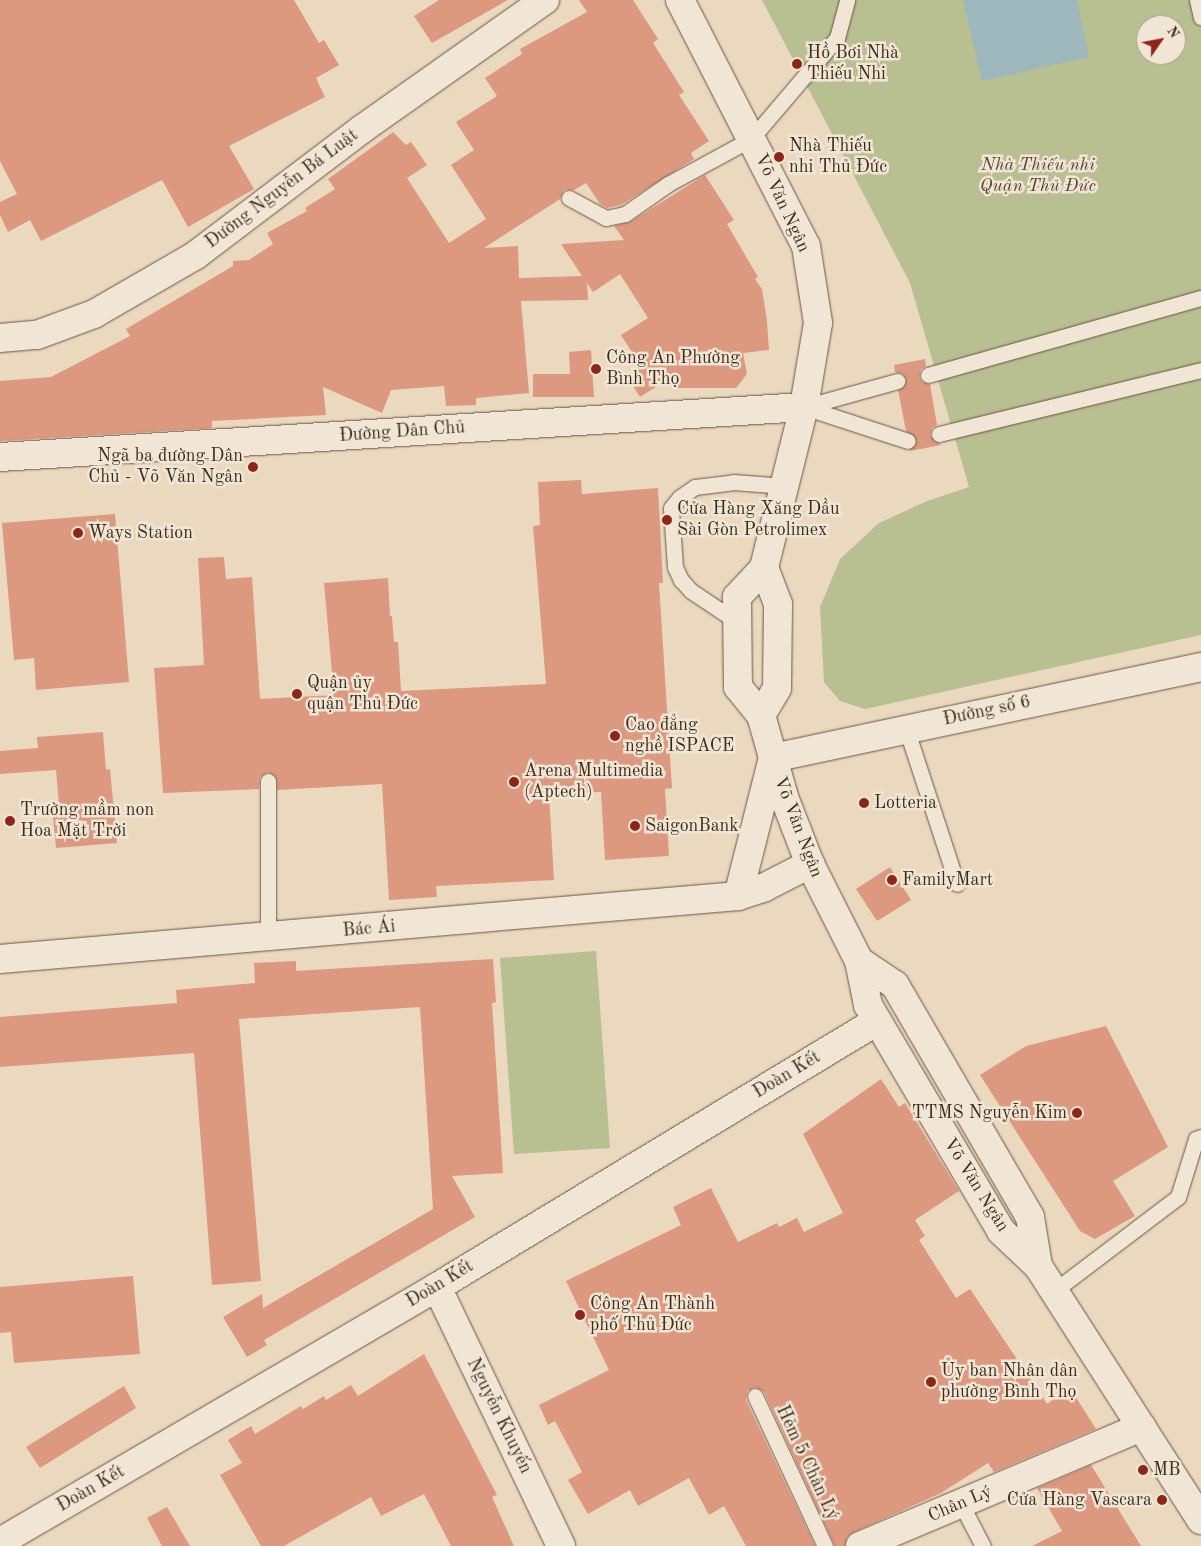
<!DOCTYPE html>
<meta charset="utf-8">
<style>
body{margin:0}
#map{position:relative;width:1201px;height:1546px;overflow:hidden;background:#ead9bf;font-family:"Old Standard TT",serif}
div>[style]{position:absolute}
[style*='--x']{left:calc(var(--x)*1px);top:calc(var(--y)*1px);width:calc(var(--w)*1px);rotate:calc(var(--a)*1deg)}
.green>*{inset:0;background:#b8bf91}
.water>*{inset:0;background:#9eb7bd}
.building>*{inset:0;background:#dd9880}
.roads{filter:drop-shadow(0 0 1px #685642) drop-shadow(0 0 1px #685642)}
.service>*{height:15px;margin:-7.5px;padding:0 7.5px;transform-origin:7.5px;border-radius:7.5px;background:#f1e6d5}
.minor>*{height:28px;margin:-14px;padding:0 14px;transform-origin:14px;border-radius:14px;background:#f1e6d5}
.tertiary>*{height:28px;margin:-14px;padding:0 14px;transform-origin:14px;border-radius:14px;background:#f1e6d5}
.secondary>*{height:28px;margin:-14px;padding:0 14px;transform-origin:14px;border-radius:14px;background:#f1e6d5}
.dots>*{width:14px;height:14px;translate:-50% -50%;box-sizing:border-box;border:2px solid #f1e6d5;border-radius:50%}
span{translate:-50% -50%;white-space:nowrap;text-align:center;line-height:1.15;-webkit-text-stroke:5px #f1e6d5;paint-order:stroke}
.poi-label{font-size:18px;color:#3d2a19}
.left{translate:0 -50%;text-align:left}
.right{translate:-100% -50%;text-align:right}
.park-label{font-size:18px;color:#564831;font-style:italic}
.street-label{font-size:18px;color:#3d2a19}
.north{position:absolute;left:1136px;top:15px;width:50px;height:50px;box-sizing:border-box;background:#f1e6d5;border:1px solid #a99b8a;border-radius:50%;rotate:57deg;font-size:14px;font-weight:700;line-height:20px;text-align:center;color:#3d2a19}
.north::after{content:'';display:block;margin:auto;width:18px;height:22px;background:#8f2418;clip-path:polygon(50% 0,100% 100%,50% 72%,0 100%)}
</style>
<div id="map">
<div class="green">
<div style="clip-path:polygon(evenodd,762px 0,1201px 0,1201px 635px,865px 709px,840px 701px,824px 682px,820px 607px,840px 559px,879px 523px,927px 501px,969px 487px,910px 283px,762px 0,1146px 25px,1176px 25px,1176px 55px,1146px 55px,1146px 25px)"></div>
<div style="clip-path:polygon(596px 951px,610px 1148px,514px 1154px,500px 958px)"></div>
</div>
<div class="water">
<div style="clip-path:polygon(963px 0,1077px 0,1089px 57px,982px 81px)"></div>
</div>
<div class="building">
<div style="clip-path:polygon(0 0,294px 0,319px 43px,324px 40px,339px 65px,316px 78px,325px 97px,229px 146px,254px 189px,188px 227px,162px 180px,41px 241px,30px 220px,8px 232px,0 215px,0 202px,17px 194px,0 161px)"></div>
<div style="clip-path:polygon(439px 0,508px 0,432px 43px,414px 16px)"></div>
<div style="clip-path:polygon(579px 0,633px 0,658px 39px,653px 43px,684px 92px,679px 95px,709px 141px,691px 153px,694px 159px,621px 205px,607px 208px,600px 204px,586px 183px,574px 190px,564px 190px,560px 199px,484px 248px,518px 246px,519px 278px,582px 276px,561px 244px,624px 240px,614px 226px,630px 222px,705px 175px,734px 220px,727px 224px,758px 277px,755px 279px,762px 289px,767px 321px,769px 350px,743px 353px,747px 374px,736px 388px,676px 388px,675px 375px,640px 397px,631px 383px,639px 363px,621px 335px,648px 318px,620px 274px,593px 292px,587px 283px,588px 300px,521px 301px,529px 393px,476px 398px,476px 405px,446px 406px,444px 386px,391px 390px,382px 413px,323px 387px,326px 415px,212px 421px,212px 428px,0 441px,0 381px,51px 377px,130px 336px,126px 329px,233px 266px,233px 261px,249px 260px,273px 244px,267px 233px,307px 211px,305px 208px,335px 189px,328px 179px,393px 132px,406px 145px,411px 142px,427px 165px,407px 178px,449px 243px,486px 219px,451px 165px,474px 150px,456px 122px,497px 96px,485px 78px,522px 54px,520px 49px,587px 12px)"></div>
<div style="clip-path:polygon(591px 350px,594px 397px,533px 397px,533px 374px,570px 374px,569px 352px)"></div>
<div style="clip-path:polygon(925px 359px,926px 366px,921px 369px,919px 377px,922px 382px,930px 384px,937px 425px,932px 428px,930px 436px,941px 445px,910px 451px,917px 440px,906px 431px,898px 390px,904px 387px,906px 379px,903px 374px,895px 372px,894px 365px)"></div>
<div style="clip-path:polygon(581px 480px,582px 494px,658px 488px,663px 583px,659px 583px,672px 788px,665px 789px,669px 856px,605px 860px,601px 792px,549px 794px,554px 880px,436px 886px,437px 897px,389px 900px,382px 784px,277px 790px,276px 777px,268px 772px,260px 777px,259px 789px,163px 793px,154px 668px,204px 665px,198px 558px,224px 557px,226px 579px,252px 577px,260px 699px,334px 695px,324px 583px,388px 578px,390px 616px,392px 616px,394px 642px,398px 642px,401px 691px,546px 684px,533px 526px,540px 525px,538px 482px)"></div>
<div style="clip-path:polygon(115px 514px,129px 682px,36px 690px,34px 658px,14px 660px,2px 523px)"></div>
<div style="clip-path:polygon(103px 732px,106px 770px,110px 769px,117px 843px,56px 848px,53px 816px,60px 815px,56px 770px,0 774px,0 751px,38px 748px,37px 737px)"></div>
<div style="clip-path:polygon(890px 867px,911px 900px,877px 921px,856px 889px)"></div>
<div style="clip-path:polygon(493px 959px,496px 1002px,492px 1003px,503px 1173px,452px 1176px,475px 1217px,264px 1340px,267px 1345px,247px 1357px,223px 1317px,262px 1294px,263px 1308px,433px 1209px,420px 1007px,239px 1019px,261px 1281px,212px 1285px,194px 1053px,0 1067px,0 1017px,177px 1003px,176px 990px,255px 983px,254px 963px,296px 961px,296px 971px)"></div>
<div style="clip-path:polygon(1106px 1026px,1168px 1147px,1113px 1181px,1135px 1216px,1095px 1239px,1080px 1231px,980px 1075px,1026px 1046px)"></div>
<div style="clip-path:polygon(881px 1079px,899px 1107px,905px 1103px,959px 1191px,915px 1220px,925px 1236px,919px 1240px,956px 1298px,970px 1289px,1047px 1404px,1070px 1388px,1096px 1429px,994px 1472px,988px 1463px,941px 1493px,854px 1532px,847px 1537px,845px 1546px,835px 1546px,764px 1392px,755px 1387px,747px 1391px,746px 1400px,815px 1546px,746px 1546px,724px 1506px,709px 1515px,689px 1478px,638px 1506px,630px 1490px,588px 1514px,568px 1480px,582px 1472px,555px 1421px,548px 1425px,539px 1405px,609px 1370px,566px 1281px,681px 1225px,673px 1207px,711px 1188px,738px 1242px,777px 1223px,779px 1227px,797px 1218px,804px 1232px,843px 1213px,803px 1134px)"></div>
<div style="clip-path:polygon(133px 1276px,140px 1354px,14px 1363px,11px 1332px,0 1333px,0 1287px)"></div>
<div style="clip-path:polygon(424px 1354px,497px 1495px,492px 1497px,514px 1546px,451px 1546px,424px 1494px,381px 1516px,371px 1497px,284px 1546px,261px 1546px,220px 1475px,242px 1463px,228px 1440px,251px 1426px,255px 1434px,301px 1406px,303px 1409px,324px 1396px,326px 1400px,351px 1385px,358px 1396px)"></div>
<div style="clip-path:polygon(124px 1386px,136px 1408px,40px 1468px,26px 1447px)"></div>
<div style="clip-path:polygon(1091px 1465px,1141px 1546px,1032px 1546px,1062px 1531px,1037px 1488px)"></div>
<div style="clip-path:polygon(167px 1507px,190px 1546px,162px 1546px,147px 1518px)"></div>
</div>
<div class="roads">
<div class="service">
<div style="--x:1197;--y:0;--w:18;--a:77"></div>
<div style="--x:569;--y:198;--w:42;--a:28.4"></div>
<div style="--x:606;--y:218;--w:19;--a:-12"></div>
<div style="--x:625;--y:214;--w:52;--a:-34.9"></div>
<div style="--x:668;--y:184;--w:94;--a:-28.5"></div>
<div style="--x:751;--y:139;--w:133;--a:-49.6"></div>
<div style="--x:837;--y:38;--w:39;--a:-75"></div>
<div style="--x:928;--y:375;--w:284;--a:-15.8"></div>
<div style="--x:804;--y:407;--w:109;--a:18.1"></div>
<div style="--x:804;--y:407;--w:97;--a:-15.6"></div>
<div style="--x:939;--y:434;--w:270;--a:-13.7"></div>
<div style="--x:736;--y:621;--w:54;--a:-146.3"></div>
<div style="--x:691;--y:591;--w:15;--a:-132"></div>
<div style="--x:681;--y:580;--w:14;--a:-115"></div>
<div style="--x:675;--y:567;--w:59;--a:-93.9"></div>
<div style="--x:671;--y:508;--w:13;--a:-51"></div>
<div style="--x:679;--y:498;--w:19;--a:-35"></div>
<div style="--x:695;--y:487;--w:38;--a:-7"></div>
<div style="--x:733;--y:482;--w:52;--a:4.4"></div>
<div style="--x:906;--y:728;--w:164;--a:71.9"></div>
<div style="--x:268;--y:781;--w:157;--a:90"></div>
<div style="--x:1054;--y:1291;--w:156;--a:-37.2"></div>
<div style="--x:1178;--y:1197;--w:61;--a:-72.8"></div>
<div style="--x:1196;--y:1139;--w:5;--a:-22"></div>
<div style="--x:755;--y:1396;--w:166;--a:65"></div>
<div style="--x:961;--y:1504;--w:47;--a:62.4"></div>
</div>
<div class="minor">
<div style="--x:0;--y:338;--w:37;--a:-5"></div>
<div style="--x:37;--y:335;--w:61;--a:-20.2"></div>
<div style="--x:94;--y:314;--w:118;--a:-30"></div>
<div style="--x:196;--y:255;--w:208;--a:-37.2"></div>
<div style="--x:362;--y:129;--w:224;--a:-35.2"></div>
<div style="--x:738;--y:896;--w:142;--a:-75.8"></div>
<div style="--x:773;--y:758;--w:438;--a:-12"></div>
<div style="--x:0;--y:959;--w:741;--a:-4.88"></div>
<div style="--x:738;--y:896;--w:28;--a:-18"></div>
<div style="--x:765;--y:887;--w:51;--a:-27.1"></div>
<div style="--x:437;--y:1287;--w:287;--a:64.4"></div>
<div style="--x:0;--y:1542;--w:506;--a:-30.26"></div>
<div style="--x:437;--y:1287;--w:514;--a:-31.15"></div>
<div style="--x:860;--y:1546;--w:306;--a:-22.9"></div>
</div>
<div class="tertiary">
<div style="--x:0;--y:457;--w:806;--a:-3.56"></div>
</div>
<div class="secondary">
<div style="--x:680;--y:0;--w:276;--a:62.9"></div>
<div style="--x:806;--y:246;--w:78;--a:81.1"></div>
<div style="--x:818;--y:323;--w:85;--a:99.5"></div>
<div style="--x:804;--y:407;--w:166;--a:104"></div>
<div style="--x:764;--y:568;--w:40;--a:133"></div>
<div style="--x:737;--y:597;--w:90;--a:89.4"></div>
<div style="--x:738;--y:687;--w:36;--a:51"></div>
<div style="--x:761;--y:715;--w:85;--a:74.3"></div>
<div style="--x:784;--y:797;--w:72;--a:68.8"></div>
<div style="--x:810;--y:864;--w:109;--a:63.2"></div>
<div style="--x:859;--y:961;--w:45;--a:78.4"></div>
<div style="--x:868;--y:1005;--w:262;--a:59.5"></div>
<div style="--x:1001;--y:1231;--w:51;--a:43.4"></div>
<div style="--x:1038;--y:1266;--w:302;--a:57.3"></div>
<div style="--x:761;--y:715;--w:31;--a:-59"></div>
<div style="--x:777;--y:688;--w:84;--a:-89.3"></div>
<div style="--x:778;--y:604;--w:39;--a:-111"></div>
<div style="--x:859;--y:961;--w:43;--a:33.7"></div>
<div style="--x:895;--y:985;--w:268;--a:59.8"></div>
<div style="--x:1030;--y:1217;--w:50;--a:80.7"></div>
</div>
</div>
<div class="dots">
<div style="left:797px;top:64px;background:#8f2418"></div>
<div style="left:779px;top:157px;background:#8f2418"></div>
<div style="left:596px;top:369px;background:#8f2418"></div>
<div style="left:253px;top:467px;background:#8f2418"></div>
<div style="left:667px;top:520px;background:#8f2418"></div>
<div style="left:78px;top:533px;background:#8f2418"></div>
<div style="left:297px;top:694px;background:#8f2418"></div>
<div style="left:615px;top:736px;background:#8f2418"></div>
<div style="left:514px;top:782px;background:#8f2418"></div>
<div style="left:864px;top:803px;background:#8f2418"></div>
<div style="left:10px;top:821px;background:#8f2418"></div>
<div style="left:635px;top:826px;background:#8f2418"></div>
<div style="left:892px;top:880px;background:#8f2418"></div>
<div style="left:1077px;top:1113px;background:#8f2418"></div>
<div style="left:580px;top:1315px;background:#8f2418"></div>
<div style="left:931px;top:1382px;background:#8f2418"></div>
<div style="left:1143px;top:1470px;background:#8f2418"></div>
<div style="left:1162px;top:1500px;background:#8f2418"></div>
</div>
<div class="poi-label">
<span class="left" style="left:807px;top:64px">Hồ Bơi Nhà<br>Thiếu Nhi</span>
<span class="left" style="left:789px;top:157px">Nhà Thiếu<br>nhi Thủ Đức</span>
<span class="left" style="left:606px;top:369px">Công An Phường<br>Bình Thọ</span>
<span class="right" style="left:243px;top:467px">Ngã ba đường Dân<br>Chủ - Võ Văn Ngân</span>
<span class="left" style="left:677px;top:520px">Cửa Hàng Xăng Dầu<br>Sài Gòn Petrolimex</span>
<span class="left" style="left:88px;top:533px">Ways Station</span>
<span class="left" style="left:307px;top:694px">Quận ủy<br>quận Thủ Đức</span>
<span class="left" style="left:625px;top:736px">Cao đẳng<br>nghề ISPACE</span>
<span class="left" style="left:524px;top:782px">Arena Multimedia<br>(Aptech)</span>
<span class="left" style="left:874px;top:803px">Lotteria</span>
<span class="left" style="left:20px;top:821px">Trường mầm non<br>Hoa Mặt Trời</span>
<span class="left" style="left:645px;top:826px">SaigonBank</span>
<span class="left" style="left:902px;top:880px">FamilyMart</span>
<span class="right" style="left:1067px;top:1113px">TTMS Nguyễn Kim</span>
<span class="left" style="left:590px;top:1315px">Công An Thành<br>phố Thủ Đức</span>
<span class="left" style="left:941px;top:1382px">Ủy ban Nhân dân<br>phường Bình Thọ</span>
<span class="left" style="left:1153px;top:1470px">MB</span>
<span class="right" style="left:1152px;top:1500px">Cửa Hàng Vascara</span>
</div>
<div class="park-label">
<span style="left:1038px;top:176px">Nhà Thiếu nhi<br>Quận Thủ Đức</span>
</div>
<div class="street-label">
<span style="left:282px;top:189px;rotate:-37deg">Đường Nguyễn Bá Luật</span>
<span style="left:782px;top:203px;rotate:65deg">Võ Văn Ngân</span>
<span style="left:402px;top:432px;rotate:-4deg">Đường Dân Chủ</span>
<span style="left:987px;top:711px;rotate:-12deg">Đường số 6</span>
<span style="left:798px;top:827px;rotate:69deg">Võ Văn Ngân</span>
<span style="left:369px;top:929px;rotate:-5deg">Bác Ái</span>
<span style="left:787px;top:1075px;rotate:-31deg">Đoàn Kết</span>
<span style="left:976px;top:1185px;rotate:58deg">Võ Văn Ngân</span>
<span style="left:440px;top:1284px;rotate:-31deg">Đoàn Kết</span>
<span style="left:499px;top:1416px;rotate:64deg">Nguyễn Khuyến</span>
<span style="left:807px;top:1463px;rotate:65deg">Hẻm 5 Chân Lý</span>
<span style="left:91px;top:1489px;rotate:-30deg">Đoàn Kết</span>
<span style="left:960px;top:1504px;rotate:-23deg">Chân Lý</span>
</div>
<div class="north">N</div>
</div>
